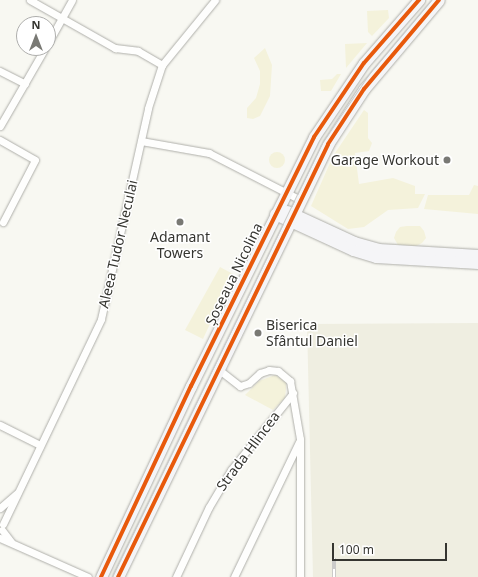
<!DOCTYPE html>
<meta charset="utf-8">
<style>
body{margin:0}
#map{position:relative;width:478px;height:577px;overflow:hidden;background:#f8f8f2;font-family:"Noto Sans",sans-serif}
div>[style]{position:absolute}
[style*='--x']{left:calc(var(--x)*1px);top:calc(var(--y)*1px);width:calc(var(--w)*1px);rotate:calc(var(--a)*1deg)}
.built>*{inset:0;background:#efeee1}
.green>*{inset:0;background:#f4f2db}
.round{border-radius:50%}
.roads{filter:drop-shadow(0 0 1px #afafaa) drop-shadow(0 0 1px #afafaa)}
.minor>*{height:7px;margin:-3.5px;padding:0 3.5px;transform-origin:3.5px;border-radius:3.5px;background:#fefefd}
.secondary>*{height:11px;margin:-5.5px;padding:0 5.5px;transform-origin:5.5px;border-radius:5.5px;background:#f5f5f7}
.tram>*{height:1px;margin:-0.5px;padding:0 0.5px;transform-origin:0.5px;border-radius:0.5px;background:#cbcbc9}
.rail>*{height:4px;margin-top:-2px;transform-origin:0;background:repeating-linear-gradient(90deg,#fff 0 8px,#cbcbc9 0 16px);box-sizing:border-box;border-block:1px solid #cbcbc9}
.cycleway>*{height:4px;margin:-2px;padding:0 2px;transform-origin:2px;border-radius:2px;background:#e8590c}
.dots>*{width:11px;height:11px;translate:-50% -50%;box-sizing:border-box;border:2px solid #fff;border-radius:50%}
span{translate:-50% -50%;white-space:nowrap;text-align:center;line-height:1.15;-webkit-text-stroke:3px #fff;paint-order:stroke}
.poi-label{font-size:14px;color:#353530}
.right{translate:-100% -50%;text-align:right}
.left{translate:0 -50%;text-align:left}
.street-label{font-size:14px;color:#353530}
.north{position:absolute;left:16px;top:16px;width:40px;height:40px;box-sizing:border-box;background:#fff;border:1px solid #aeaeac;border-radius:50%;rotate:0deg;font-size:11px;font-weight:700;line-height:16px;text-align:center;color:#353530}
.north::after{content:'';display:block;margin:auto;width:14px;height:18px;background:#797974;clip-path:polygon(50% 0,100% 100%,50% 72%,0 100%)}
.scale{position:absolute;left:332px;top:543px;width:115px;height:18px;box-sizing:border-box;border:2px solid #353530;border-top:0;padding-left:5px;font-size:12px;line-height:14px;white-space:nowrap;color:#353530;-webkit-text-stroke:3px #fff;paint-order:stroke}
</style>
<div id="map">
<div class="built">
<div style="clip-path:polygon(478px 323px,478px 577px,313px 577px,307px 324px)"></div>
</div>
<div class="green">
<div style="clip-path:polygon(388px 10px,389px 18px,372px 36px,368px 32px,367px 11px)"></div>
<div style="clip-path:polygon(367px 43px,346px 68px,345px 44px)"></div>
<div style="clip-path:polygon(265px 48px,272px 65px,270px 96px,260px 116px,253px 119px,247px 118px,247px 108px,256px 98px,260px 84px,260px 71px,254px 58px)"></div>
<div style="clip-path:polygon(337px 74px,341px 74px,331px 91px,321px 91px,320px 80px,332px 79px)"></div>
<div style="clip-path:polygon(364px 110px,368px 113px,368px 138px,372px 143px,369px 151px,355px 153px,359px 184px,393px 178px,415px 186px,415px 194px,425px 194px,418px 208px,388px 210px,364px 227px,348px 229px,311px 206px,333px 156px)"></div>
<div class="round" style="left:269px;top:152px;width:16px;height:16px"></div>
<div style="clip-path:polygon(474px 185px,478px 186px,478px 214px,424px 209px,428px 195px,469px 195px)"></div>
<div style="clip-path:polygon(407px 226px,420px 226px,424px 231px,426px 238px,422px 243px,414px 247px,398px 245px,394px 238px,396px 232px,400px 227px)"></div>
<div style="clip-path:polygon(220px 267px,233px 274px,203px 339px,185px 330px)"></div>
<div style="clip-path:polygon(275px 375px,286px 382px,286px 389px,285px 398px,273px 410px,245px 395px,259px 381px)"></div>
</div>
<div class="roads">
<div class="minor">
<div style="--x:30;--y:0;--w:98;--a:29.5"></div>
<div style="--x:115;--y:48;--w:23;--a:7"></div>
<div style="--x:138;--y:51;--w:28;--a:30"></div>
<div style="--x:48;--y:43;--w:49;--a:-60.8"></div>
<div style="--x:0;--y:71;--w:28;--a:27"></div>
<div style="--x:0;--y:126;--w:90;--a:-60"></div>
<div style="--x:0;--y:140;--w:40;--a:29.7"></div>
<div style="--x:35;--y:160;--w:70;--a:117.3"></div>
<div style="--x:141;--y:141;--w:69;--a:10"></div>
<div style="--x:209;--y:153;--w:101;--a:27.1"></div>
<div style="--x:218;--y:369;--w:28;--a:38"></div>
<div style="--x:240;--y:386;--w:9;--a:-18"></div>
<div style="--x:249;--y:383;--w:15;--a:-42"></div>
<div style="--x:260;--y:373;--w:9;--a:-18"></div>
<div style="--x:269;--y:370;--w:9;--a:6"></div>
<div style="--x:278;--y:371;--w:16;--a:40"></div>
<div style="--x:290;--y:381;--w:59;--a:80.2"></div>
<div style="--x:300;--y:439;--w:138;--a:90"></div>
<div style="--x:0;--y:425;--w:45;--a:26.6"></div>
<div style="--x:0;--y:508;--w:23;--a:-41"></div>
<div style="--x:3;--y:524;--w:227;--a:-64.4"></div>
<div style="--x:101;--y:319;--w:216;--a:-77.4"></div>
<div style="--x:148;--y:108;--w:45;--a:-72"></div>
<div style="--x:162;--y:65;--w:84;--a:-50.8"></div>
<div style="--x:2;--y:530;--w:15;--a:53"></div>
<div style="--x:0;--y:538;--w:96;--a:23.9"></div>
<div style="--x:176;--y:577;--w:77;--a:-64.8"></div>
<div style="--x:209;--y:507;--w:43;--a:-59.3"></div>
<div style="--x:231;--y:470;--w:99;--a:-51.2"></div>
<div style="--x:234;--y:577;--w:150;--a:-64.3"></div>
</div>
<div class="secondary">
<div style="--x:287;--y:211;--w:74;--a:24.8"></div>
<div style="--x:354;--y:242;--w:25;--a:16"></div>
<div style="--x:378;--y:249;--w:100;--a:3.4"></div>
<div style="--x:275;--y:214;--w:86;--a:24.8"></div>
<div style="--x:353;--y:250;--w:24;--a:17"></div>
<div style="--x:376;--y:257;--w:102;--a:3.4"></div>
<div style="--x:101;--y:577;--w:211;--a:-64.8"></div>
<div style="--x:191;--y:386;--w:278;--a:-63.7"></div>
<div style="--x:314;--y:137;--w:89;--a:-56"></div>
<div style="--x:364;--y:63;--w:84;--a:-48.9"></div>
<div style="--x:118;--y:577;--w:481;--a:-64.1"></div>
<div style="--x:328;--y:144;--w:66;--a:-56.8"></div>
<div style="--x:364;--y:89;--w:116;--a:-49.9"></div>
</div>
</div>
<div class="tram">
<div style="--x:112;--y:577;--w:479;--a:-64.2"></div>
<div style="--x:320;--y:146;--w:91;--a:-55.8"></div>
<div style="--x:371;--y:71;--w:93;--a:-49.8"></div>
</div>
<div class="rail">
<div style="--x:334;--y:577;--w:19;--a:-90"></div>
</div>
<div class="cycleway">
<div style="--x:101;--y:577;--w:211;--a:-64.8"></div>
<div style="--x:191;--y:386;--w:278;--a:-63.7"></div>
<div style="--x:314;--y:137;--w:89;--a:-56"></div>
<div style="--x:364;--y:63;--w:84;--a:-48.9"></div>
<div style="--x:118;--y:577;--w:481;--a:-64.1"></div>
<div style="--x:328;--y:144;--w:66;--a:-56.8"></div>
<div style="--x:364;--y:89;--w:116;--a:-49.9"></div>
</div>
<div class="dots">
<div style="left:447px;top:160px;background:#797974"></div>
<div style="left:180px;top:222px;background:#797974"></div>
<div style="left:258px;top:333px;background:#797974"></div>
</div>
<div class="poi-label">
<span class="right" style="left:439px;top:160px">Garage Workout</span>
<span style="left:180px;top:245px">Adamant<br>Towers</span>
<span class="left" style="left:266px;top:333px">Biserica<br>Sfântul Daniel</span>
</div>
<div class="street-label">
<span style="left:118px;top:244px;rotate:-77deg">Aleea Tudor Neculai</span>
<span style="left:234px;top:274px;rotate:-64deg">Șoseaua Nicolina</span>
<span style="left:248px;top:451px;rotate:-53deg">Strada Hlincea</span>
</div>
<div class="north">N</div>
<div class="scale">100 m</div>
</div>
